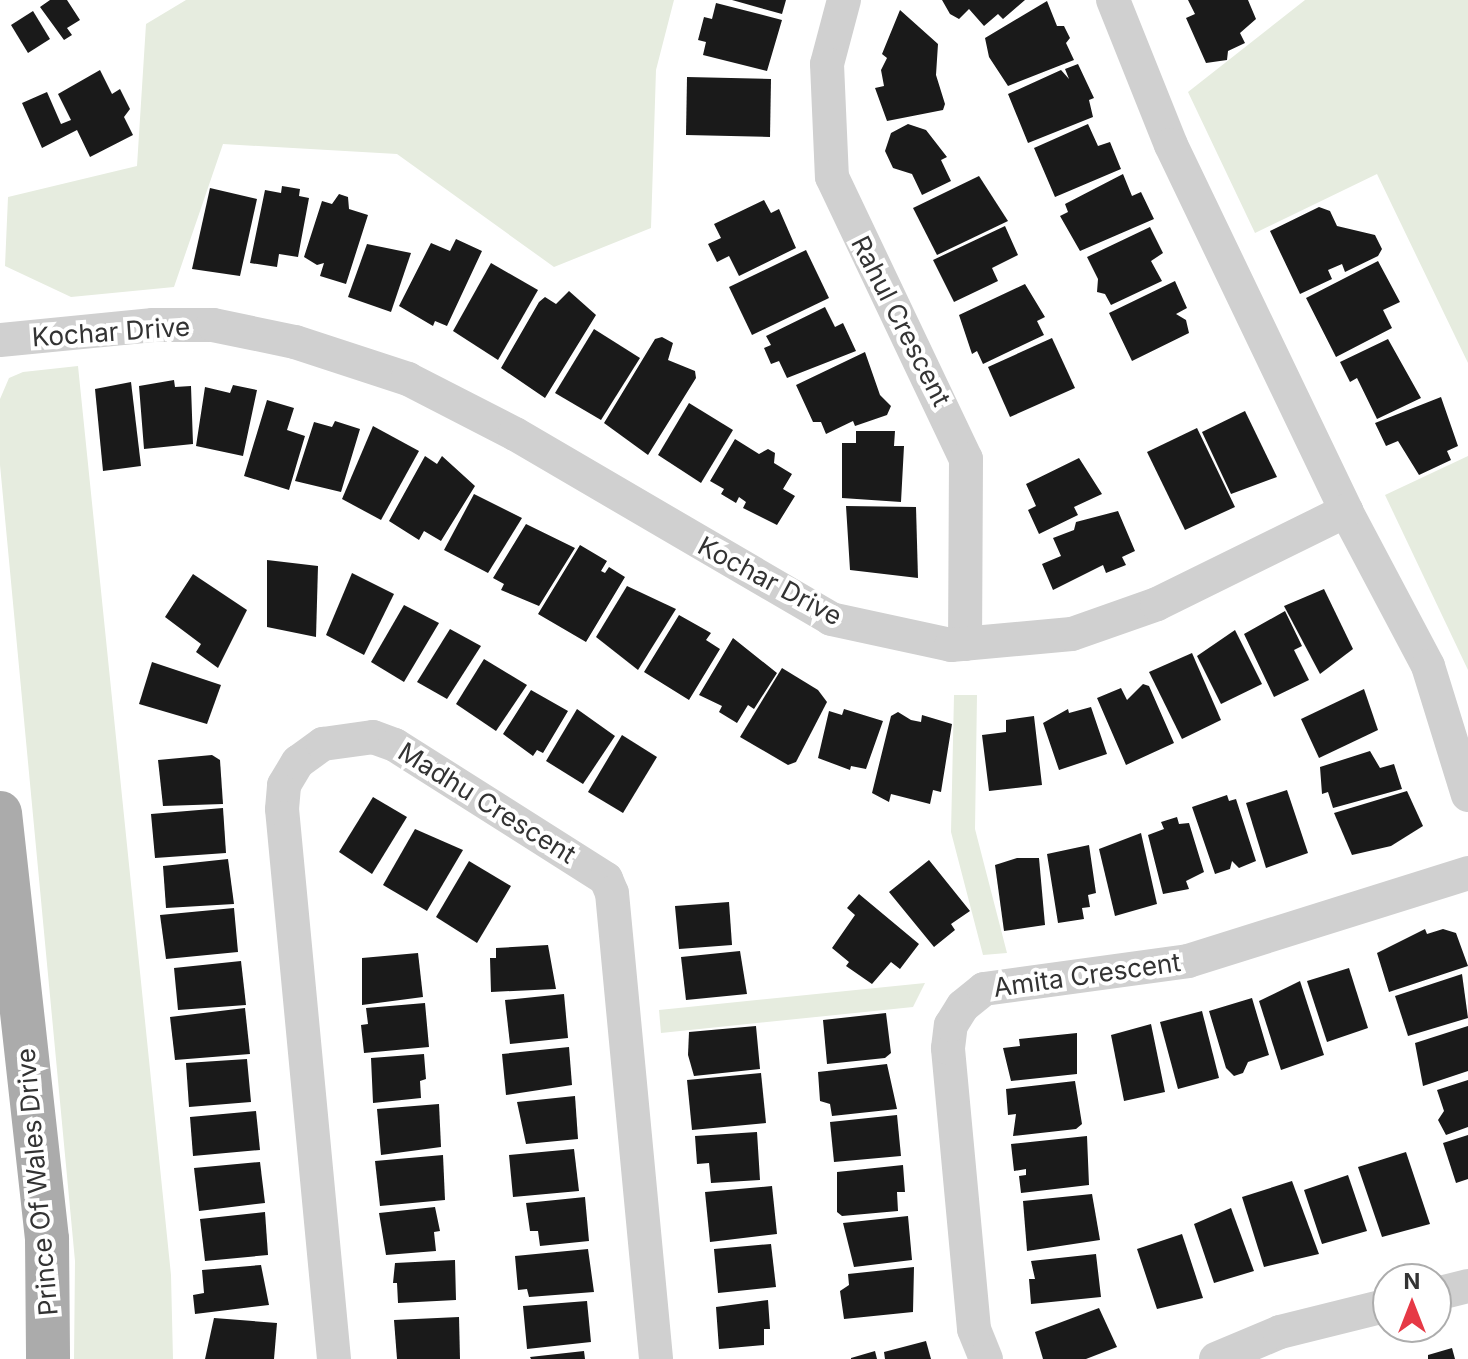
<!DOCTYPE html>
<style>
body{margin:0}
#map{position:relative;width:1468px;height:1359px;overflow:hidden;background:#fff;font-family:Inter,sans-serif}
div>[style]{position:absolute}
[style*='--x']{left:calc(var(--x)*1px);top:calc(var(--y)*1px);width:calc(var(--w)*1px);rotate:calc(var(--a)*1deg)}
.green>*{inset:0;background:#e6ecdf}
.building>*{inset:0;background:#1a1a1a}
.minor>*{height:34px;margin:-17px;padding:0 17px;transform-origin:17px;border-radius:17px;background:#d0d0d0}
.major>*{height:44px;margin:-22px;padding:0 22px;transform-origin:22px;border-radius:22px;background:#ababab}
span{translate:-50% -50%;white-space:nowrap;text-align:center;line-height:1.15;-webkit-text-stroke:8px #fff;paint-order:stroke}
.street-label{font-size:26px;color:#333}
.north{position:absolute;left:1372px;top:1263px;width:80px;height:80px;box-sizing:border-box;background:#fff;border:2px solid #adadad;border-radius:50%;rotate:0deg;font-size:22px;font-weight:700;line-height:32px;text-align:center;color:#333}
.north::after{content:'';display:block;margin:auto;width:28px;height:36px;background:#e63946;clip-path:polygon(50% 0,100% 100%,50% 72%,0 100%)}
</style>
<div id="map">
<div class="green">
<div style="clip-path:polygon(186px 0,674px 0,656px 70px,651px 228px,554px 267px,397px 154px,223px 144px,174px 287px,71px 297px,5px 266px,8px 197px,137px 166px,146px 24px)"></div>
<div style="clip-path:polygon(1305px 0,1468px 0,1468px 363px,1377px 174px,1255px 233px,1188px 92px)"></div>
<div style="clip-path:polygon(78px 366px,171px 1275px,173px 1359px,74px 1359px,75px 1261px,0 465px,0 399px,9px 378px,23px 372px)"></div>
<div style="clip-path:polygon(1468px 456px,1468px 670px,1385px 495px)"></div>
<div style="clip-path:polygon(954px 695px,977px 695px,975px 829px,1007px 953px,983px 955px,951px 832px)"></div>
<div style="clip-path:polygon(925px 983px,913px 1007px,661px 1033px,659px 1010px)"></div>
</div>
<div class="building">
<div style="clip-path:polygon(50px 0,67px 0,80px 20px,67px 28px,72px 35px,64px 40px,40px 7px)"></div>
<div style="clip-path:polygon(732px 0,786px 0,782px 14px)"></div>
<div style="clip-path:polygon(942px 0,1025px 0,1003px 19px,998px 14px,984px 26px,969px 9px,959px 19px,950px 14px)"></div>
<div style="clip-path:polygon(1188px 0,1248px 0,1256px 19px,1240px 33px,1245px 43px,1228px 51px,1227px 60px,1206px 63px,1186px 18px,1195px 14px)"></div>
<div style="clip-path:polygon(1047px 1px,1057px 26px,1064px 26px,1070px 38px,1066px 43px,1074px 60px,1008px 86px,989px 57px,985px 38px)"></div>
<div style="clip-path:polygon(716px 3px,782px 20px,767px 71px,703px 55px,706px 42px,698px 40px,704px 17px,712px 19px)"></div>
<div style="clip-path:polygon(900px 10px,938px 44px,936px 75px,945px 104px,943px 110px,887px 121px,875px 88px,884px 86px,881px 70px,887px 58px,882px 54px)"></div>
<div style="clip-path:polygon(33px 11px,50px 39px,28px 53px,11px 25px)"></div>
<div style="clip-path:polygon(1078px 64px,1094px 98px,1089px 100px,1093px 117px,1028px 143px,1008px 94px,1061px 70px,1069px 79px,1065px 69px)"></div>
<div style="clip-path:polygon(100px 70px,112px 94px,120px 89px,130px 109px,124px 117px,133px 135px,90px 157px,77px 130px,42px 148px,22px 103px,47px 92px,61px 124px,71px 120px,58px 94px)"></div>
<div style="clip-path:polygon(687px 77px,771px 79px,770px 137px,686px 135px)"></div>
<div style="clip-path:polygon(908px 124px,926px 130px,947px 157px,941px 160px,951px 181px,922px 195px,912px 174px,893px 168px,885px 151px,891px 133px)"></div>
<div style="clip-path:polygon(1088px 124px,1098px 146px,1110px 142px,1121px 169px,1055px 197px,1034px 148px)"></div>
<div style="clip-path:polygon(1123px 174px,1132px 196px,1141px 192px,1154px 219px,1080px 251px,1060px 216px,1068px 212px,1065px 204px)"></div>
<div style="clip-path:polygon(979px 176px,1008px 221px,937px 255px,913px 208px)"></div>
<div style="clip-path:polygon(282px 186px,300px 189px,299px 196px,309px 198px,298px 257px,279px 254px,277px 267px,250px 263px,265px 190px,281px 193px)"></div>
<div style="clip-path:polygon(210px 188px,257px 199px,240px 276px,192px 269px)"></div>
<div style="clip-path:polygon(339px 194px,348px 197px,349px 209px,368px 215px,346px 284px,320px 276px,324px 263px,317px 265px,304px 257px,322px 201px,332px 204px)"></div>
<div style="clip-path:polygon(764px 200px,771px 213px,779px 209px,796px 248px,739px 276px,729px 256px,717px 262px,708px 244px,721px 238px,714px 224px)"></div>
<div style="clip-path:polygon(1319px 207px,1330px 211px,1337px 226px,1375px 235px,1382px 249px,1378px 256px,1345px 272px,1342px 264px,1328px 270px,1332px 279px,1300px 294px,1270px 231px)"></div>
<div style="clip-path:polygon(1005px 226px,1018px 255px,992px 268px,998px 281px,954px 302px,933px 260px)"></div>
<div style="clip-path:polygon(1150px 227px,1163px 253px,1151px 261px,1162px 281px,1111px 305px,1105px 294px,1097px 292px,1098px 279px,1087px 257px)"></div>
<div style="clip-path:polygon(456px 239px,482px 251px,447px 326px,435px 321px,433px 326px,399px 306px,431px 243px,450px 251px)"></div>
<div style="clip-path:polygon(367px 244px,411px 253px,391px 312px,348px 297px)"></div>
<div style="clip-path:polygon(806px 250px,829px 298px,752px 335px,729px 287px)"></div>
<div style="clip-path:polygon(1378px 261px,1400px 302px,1383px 310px,1392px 328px,1336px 357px,1306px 298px)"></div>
<div style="clip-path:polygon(491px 263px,538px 290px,498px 360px,453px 331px)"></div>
<div style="clip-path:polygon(1175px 281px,1187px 308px,1176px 314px,1186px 320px,1189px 333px,1132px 361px,1109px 313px)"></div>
<div style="clip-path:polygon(1025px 284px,1045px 317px,1037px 321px,1044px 335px,983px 364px,977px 351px,972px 354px,959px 315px)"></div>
<div style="clip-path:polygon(569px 291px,596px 315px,545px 398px,501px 368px,539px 302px,545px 297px,556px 304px)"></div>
<div style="clip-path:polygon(825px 307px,835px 327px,843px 323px,856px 351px,787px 378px,779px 361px,771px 364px,764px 348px,771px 345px,766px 336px)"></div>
<div style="clip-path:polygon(594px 329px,640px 358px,601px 420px,555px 393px)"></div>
<div style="clip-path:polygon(662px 337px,673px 343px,668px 360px,695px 371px,696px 378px,648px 455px,604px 423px,655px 339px)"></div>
<div style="clip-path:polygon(1052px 338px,1075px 388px,1010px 417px,988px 367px)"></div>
<div style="clip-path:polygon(1388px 339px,1421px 398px,1377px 419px,1357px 378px,1350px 382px,1340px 362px)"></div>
<div style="clip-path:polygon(865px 352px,880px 395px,891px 406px,887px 415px,855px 426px,853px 421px,826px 434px,821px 422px,813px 422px,796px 385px)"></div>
<div style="clip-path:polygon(174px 380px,175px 387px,191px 386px,193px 444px,144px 449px,139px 386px)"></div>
<div style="clip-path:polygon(131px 382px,141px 466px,103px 471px,95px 389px)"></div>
<div style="clip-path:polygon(233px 385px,257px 390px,243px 456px,196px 446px,205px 387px,230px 393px)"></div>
<div style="clip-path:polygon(1441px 397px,1458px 446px,1447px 451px,1451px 460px,1419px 475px,1398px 441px,1386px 446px,1375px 423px)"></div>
<div style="clip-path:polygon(267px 400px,294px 408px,287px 430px,305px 436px,289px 490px,244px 476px)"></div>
<div style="clip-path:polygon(689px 403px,733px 430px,701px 483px,658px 455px)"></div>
<div style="clip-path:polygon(1245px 411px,1277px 477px,1231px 494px,1202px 432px)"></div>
<div style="clip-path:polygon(335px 421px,360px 429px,341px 492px,295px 481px,314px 422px,332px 427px)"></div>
<div style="clip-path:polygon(373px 426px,419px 451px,381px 520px,342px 499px)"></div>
<div style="clip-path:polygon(1197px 428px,1235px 507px,1185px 530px,1147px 452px)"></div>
<div style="clip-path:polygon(856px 431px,895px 431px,894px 446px,904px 446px,901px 502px,842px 498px,842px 443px,856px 443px)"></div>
<div style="clip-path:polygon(735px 439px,759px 454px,768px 449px,775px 453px,774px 463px,792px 474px,783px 489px,795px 496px,777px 525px,743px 508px,746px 502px,739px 497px,736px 503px,721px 494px,724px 489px,710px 481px)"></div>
<div style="clip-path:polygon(425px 456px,437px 464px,442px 456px,475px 486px,441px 541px,424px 531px,419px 540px,389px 521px)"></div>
<div style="clip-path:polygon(1079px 458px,1102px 494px,1074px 507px,1078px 515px,1039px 534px,1028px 510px,1036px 506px,1026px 484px)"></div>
<div style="clip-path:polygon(474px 494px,522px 518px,488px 573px,444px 550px)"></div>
<div style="clip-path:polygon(846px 506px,916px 507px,918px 578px,850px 570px)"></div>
<div style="clip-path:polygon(1118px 511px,1135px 551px,1122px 557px,1126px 565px,1106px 573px,1103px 565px,1053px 590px,1042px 564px,1061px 556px,1053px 538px,1074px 530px,1076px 522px)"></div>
<div style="clip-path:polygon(526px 524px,575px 548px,539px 606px,501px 590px,504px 584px,493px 578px)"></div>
<div style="clip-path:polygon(580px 545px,607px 561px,601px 571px,605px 573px,609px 567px,625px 577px,586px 642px,538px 614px)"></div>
<div style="clip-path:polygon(267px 560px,318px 566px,316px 637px,267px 627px)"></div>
<div style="clip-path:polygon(352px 573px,394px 594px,364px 655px,326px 635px)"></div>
<div style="clip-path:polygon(193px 574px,247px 610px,218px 668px,196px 652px,201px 644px,165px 617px)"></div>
<div style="clip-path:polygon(627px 586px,676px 609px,638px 670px,596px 637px)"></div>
<div style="clip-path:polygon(1324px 589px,1353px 649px,1320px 674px,1284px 606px)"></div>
<div style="clip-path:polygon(404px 605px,439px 623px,404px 682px,371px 662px)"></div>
<div style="clip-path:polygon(1285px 611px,1302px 646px,1294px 650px,1309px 680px,1274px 697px,1244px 634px)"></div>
<div style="clip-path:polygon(679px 615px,711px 633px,706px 640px,720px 649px,689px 700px,644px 672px)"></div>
<div style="clip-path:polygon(450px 629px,481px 646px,447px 699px,417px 682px)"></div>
<div style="clip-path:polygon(1235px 630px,1262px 684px,1221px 704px,1197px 656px)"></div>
<div style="clip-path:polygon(733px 638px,777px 673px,754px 709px,748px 705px,737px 723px,719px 712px,722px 706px,699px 695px)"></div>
<div style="clip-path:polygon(1192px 653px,1221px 720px,1182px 739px,1149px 672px)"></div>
<div style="clip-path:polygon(484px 659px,527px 685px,496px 731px,456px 704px)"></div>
<div style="clip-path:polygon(152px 662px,221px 685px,207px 724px,139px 704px)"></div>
<div style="clip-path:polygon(782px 668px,818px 690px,827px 702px,796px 762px,788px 765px,740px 737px)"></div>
<div style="clip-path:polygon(1143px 684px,1149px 686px,1174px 743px,1126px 765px,1097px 698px,1121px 688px,1127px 700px)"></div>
<div style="clip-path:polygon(1364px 689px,1378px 730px,1319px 758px,1301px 719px)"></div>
<div style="clip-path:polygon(531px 690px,568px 711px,543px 753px,537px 750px,533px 756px,503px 734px)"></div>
<div style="clip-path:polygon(1091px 707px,1107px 754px,1059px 770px,1043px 723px,1068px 709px,1069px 713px)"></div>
<div style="clip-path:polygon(577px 709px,615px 736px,583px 784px,546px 761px)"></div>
<div style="clip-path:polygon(844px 709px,883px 721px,866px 769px,851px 766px,850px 770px,818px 758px,829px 711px,842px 715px)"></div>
<div style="clip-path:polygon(898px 712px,911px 720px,921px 722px,922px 715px,952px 724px,941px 792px,933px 790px,930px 804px,891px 794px,889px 802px,872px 793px,891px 716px)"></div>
<div style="clip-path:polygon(1034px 716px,1042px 785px,989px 791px,982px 735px,1006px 732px,1006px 720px)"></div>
<div style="clip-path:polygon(622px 735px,657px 757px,623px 813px,588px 792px)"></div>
<div style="clip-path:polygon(1370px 751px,1380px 768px,1394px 764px,1402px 789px,1333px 808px,1328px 792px,1322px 794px,1320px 767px)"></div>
<div style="clip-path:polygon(212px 755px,220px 760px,223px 804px,163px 806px,158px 760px)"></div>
<div style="clip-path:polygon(1287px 790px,1308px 853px,1266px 868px,1246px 803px)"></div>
<div style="clip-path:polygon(1407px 791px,1423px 826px,1391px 846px,1352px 855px,1334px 813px)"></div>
<div style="clip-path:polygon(1227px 795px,1229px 801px,1236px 799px,1256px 861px,1239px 868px,1232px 861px,1230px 869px,1215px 874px,1192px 807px)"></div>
<div style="clip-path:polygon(373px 797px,407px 817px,372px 874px,339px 852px)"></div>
<div style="clip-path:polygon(223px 808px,226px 853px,155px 858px,151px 814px)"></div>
<div style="clip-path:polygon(1177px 817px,1179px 824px,1189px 823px,1204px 872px,1186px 881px,1189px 889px,1163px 894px,1148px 835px,1164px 829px,1161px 822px)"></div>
<div style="clip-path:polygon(415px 829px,463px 850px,427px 911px,383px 885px)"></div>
<div style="clip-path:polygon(1141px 833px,1157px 904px,1115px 916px,1099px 849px)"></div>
<div style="clip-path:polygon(1089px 845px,1096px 893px,1088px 895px,1090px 907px,1082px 908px,1084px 919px,1058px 923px,1047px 854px)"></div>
<div style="clip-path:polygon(1017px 858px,1039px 858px,1045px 925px,1004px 931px,995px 865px)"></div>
<div style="clip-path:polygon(228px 859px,234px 904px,166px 908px,163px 866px)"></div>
<div style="clip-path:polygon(929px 860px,970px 911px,951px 924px,955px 930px,934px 947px,889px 892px)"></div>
<div style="clip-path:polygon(469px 861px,511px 886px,477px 943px,436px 917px)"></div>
<div style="clip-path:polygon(859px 894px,919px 944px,900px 969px,891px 962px,872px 984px,846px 966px,849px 962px,832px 948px,855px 915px,847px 908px)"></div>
<div style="clip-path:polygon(729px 902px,732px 945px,679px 949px,675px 906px)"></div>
<div style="clip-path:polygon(234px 908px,238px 952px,166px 959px,160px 915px)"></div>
<div style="clip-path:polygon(1425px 929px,1427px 934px,1443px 929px,1456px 933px,1468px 966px,1389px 992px,1377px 953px)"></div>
<div style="clip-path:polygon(548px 945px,556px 989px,491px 992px,490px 958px,496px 958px,496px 948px)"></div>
<div style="clip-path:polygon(740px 951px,747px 994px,686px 1000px,681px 957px)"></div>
<div style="clip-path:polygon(418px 953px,423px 997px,362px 1005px,362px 958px)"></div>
<div style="clip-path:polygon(241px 961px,246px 1005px,178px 1010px,174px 968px)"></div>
<div style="clip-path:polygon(1349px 968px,1368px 1028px,1327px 1042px,1307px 981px)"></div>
<div style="clip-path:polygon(1462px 974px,1468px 1018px,1408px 1036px,1395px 996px)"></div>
<div style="clip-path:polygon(1300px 981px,1324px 1055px,1281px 1070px,1259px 1001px)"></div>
<div style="clip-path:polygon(564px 994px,568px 1038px,510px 1044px,505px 1000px)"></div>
<div style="clip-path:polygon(1252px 998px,1269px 1055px,1248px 1062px,1243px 1073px,1234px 1076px,1226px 1068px,1209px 1011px)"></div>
<div style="clip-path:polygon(425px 1003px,429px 1047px,364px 1053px,361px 1025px,368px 1024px,366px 1008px)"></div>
<div style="clip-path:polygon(245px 1008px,250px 1054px,175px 1060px,170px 1017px)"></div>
<div style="clip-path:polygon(1202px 1011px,1219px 1078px,1178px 1089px,1160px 1022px)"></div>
<div style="clip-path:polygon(886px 1013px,891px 1053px,885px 1058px,827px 1064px,823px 1020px)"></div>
<div style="clip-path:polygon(1151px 1024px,1165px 1092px,1124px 1101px,1111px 1035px)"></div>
<div style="clip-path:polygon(756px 1026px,760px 1069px,694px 1076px,688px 1055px,689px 1032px)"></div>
<div style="clip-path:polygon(1468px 1026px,1468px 1071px,1423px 1086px,1415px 1043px)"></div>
<div style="clip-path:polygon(1077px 1033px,1077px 1074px,1011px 1081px,1003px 1048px,1020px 1046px,1019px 1039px)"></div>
<div style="clip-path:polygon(569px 1047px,572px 1085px,506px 1095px,502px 1054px)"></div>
<div style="clip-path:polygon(424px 1054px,426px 1079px,420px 1081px,421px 1098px,373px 1103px,371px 1058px)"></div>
<div style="clip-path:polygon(247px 1059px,251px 1102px,189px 1107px,186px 1063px)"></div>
<div style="clip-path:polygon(887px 1064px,897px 1109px,832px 1116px,830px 1104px,820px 1101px,818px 1072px)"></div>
<div style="clip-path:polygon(761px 1073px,766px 1123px,692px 1130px,687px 1080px)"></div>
<div style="clip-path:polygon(1468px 1080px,1468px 1127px,1446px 1135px,1438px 1120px,1444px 1111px,1437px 1090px)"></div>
<div style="clip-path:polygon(1075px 1081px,1082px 1124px,1076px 1129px,1013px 1136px,1016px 1114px,1008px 1115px,1006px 1089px)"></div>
<div style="clip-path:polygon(575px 1096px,578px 1139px,526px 1144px,517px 1102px)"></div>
<div style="clip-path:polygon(439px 1104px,441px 1147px,381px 1155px,377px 1109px)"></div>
<div style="clip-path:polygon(256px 1111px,260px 1150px,193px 1156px,190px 1117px)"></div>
<div style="clip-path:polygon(897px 1115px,901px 1156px,834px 1162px,830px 1122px)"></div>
<div style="clip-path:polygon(757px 1132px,760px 1180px,711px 1183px,709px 1163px,697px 1164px,695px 1136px)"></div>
<div style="clip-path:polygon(1468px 1135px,1468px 1179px,1456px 1183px,1443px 1143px)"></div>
<div style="clip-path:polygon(1087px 1136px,1089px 1185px,1021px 1193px,1019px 1176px,1026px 1175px,1026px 1169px,1014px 1171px,1011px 1144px)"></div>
<div style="clip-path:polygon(574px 1149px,579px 1191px,513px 1197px,509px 1155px)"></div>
<div style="clip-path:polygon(1406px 1152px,1430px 1224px,1382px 1237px,1358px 1167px)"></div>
<div style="clip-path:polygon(443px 1155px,445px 1200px,380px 1206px,375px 1161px)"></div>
<div style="clip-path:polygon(260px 1162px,265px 1203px,199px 1211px,194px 1168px)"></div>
<div style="clip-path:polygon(903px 1165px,905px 1192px,897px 1192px,898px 1211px,842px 1216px,837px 1212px,837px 1172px)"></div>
<div style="clip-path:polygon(1348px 1175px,1367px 1231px,1322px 1244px,1304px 1190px)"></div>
<div style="clip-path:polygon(1292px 1181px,1319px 1254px,1264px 1267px,1242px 1197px)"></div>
<div style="clip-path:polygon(772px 1186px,777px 1234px,710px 1242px,705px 1192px)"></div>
<div style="clip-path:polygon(1092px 1194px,1100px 1240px,1027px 1251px,1023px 1201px)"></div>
<div style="clip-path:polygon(585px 1197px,589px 1241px,540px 1246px,538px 1231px,530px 1231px,526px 1203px)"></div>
<div style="clip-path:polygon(435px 1207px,440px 1231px,434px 1232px,436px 1251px,386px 1255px,379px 1213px)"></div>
<div style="clip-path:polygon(1231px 1208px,1254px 1271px,1214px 1283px,1194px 1224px)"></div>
<div style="clip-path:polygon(265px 1212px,268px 1255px,205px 1261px,200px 1219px)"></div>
<div style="clip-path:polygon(908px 1216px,912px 1260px,854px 1267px,843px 1223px)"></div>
<div style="clip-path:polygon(1182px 1234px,1203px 1298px,1157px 1309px,1137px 1249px)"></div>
<div style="clip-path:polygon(771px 1244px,776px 1287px,718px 1293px,714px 1249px)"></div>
<div style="clip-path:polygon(588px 1249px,594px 1292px,529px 1297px,527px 1289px,518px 1290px,515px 1256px)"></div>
<div style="clip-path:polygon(1096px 1254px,1101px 1297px,1031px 1304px,1029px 1279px,1035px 1279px,1031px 1261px)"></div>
<div style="clip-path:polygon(455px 1260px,456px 1300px,398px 1303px,397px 1283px,393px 1283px,395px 1263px)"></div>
<div style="clip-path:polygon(261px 1265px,269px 1305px,195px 1314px,193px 1295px,204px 1293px,202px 1270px)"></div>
<div style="clip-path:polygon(914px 1267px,913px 1312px,844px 1319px,840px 1291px,849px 1285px,848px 1274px)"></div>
<div style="clip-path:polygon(768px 1300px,770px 1329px,764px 1329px,764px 1345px,719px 1349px,716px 1307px)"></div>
<div style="clip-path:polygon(587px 1301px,591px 1342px,527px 1349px,523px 1306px)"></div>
<div style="clip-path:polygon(1099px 1308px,1117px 1347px,1086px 1359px,1043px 1359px,1035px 1332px)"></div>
<div style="clip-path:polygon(459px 1317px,460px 1359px,397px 1359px,394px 1320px)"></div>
<div style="clip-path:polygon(214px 1318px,277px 1323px,274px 1359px,205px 1359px)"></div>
<div style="clip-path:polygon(926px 1341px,931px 1359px,885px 1359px,884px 1352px)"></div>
<div style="clip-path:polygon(1452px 1348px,1455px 1359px,1428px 1359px,1428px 1355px)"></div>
<div style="clip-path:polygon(584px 1351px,585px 1359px,531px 1359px,530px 1357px)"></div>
<div style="clip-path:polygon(875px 1351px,877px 1359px,851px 1359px,851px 1358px)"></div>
</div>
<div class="minor">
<div style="--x:844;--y:0;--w:66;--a:104.9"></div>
<div style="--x:827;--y:64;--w:113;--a:87.5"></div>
<div style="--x:832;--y:177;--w:312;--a:64.6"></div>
<div style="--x:966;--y:459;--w:185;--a:90.3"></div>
<div style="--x:1113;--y:0;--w:156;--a:68.2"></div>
<div style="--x:1171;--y:145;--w:406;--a:64.4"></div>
<div style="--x:1346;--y:511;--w:175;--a:62.1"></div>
<div style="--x:1428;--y:666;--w:135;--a:72.8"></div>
<div style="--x:0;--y:340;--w:154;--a:-5.6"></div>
<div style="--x:153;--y:325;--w:60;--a:0"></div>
<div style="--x:213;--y:325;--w:84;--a:11.7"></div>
<div style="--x:295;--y:342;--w:119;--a:18.1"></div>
<div style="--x:408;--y:379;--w:120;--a:27.2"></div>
<div style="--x:515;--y:434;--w:366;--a:30.3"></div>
<div style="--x:831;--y:619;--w:123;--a:12.2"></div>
<div style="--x:951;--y:645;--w:121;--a:-5.2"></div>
<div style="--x:1072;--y:634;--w:90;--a:-19.4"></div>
<div style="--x:1157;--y:604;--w:211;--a:-26.2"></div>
<div style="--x:1436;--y:1294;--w:33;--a:-14"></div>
<div style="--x:334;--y:1359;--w:552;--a:-95.4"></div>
<div style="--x:282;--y:809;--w:24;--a:-85"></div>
<div style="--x:284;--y:785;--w:27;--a:-59"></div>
<div style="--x:298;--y:762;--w:31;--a:-36"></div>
<div style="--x:323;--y:744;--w:50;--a:-8"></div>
<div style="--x:373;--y:737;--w:23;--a:20"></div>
<div style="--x:395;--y:745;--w:250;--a:32.4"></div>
<div style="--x:606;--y:879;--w:15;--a:67"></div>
<div style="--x:612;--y:893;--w:468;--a:84.6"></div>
<div style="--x:986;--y:1359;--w:32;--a:-112"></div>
<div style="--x:974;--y:1329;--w:282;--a:-95.3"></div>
<div style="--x:948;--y:1048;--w:23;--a:-83"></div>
<div style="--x:951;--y:1025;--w:22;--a:-58"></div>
<div style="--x:963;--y:1006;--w:27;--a:-39"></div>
<div style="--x:984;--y:989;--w:206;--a:-7.8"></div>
<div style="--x:1188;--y:961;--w:294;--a:-17.4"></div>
<div style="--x:1216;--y:1359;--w:69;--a:-22.9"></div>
<div style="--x:1280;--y:1332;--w:111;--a:-14"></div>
</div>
<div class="major">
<div style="--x:0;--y:813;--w:429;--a:83.7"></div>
<div style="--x:47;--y:1239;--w:120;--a:89.5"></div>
</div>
<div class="street-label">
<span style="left:901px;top:321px;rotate:63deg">Rahul Crescent</span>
<span style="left:111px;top:332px;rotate:-4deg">Kochar Drive</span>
<span style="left:770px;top:581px;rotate:28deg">Kochar Drive</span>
<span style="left:487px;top:803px;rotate:32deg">Madhu Crescent</span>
<span style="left:1087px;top:975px;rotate:-8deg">Amita Crescent</span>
<span style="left:37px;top:1182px;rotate:-95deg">Prince Of Wales Drive</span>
</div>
<div class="north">N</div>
</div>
